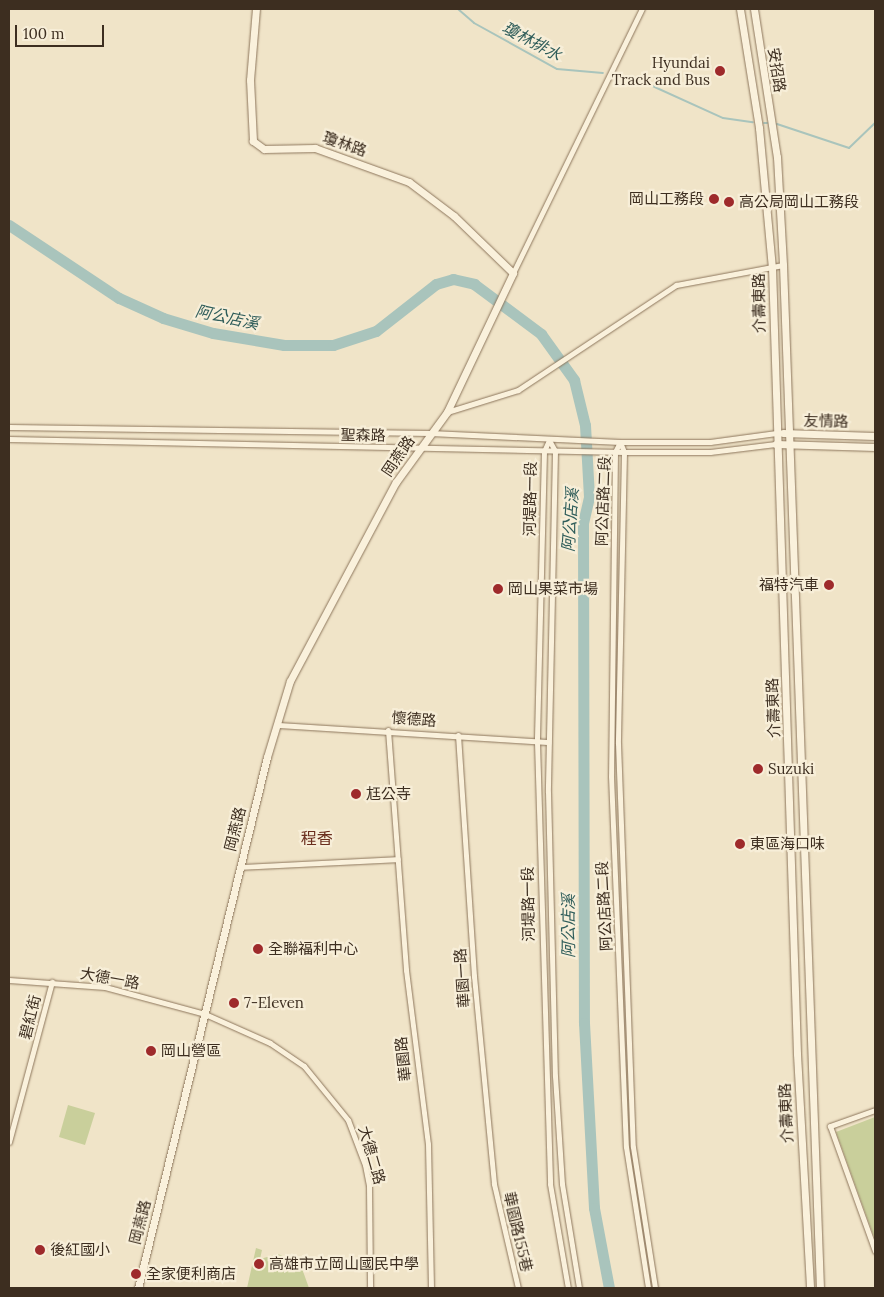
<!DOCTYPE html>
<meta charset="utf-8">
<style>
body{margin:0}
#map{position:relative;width:884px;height:1297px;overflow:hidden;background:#f0e4c8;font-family:Lora,"Noto Sans TC",serif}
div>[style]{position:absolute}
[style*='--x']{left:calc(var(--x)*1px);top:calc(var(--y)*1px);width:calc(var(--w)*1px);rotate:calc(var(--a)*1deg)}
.green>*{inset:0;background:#c9cf9b}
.stream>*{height:2px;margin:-1px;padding:0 1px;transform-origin:1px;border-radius:1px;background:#a9c4bc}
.river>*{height:11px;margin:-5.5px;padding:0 5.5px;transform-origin:5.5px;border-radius:5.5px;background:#a9c4bc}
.roads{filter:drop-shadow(0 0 1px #8d765c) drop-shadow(0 0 1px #8d765c)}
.street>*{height:5px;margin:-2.5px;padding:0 2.5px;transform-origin:2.5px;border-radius:2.5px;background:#faf1dc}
.secondary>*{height:7px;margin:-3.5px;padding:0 3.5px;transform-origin:3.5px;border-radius:3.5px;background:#faf1dc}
.dots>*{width:14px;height:14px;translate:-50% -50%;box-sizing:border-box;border:2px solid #f7eed8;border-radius:50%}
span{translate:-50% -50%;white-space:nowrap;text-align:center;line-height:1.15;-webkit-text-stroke:4.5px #f7eed8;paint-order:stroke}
.poi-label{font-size:15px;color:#3d2e20}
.right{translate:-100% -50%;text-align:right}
.left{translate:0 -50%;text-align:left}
.street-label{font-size:15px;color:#3d2e20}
.water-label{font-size:16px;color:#2f5d5a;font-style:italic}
.neighbourhood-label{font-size:16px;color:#6b2e1e}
.frame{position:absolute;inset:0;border:10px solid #3d2e20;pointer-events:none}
.scale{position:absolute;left:15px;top:25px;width:89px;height:22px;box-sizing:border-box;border:2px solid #3d2e20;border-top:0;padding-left:6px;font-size:15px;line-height:18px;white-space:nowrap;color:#3d2e20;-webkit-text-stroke:4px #f7eed8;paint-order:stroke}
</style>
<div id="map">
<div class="green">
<div style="clip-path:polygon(68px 1105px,95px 1113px,85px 1145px,59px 1137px)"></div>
<div style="clip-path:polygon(875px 1117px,875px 1240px,836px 1132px)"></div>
<div style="clip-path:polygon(256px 1248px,262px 1250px,260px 1259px,278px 1254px,300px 1263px,309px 1288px,247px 1288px)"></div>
</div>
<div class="stream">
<div style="--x:458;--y:9;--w:21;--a:41"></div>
<div style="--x:474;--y:23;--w:95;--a:29"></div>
<div style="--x:557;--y:69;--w:46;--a:5"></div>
<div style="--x:614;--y:75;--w:23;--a:10"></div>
<div style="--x:637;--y:79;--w:94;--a:24.4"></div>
<div style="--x:723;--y:118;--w:30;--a:8"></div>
<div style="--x:764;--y:123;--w:3;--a:0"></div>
<div style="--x:777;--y:124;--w:76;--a:18.4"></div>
<div style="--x:849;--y:148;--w:36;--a:-44"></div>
</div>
<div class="river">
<div style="--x:9;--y:225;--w:132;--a:33.6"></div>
<div style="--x:119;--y:298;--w:48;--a:24.4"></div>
<div style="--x:163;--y:318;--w:52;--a:16.7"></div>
<div style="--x:213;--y:333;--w:72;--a:9.6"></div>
<div style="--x:284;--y:345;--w:49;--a:0"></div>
<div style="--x:333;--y:345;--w:45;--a:-18"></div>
<div style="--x:376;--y:331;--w:76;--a:-38.1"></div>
<div style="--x:436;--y:284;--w:18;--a:-16"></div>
<div style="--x:453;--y:279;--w:22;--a:13"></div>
<div style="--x:474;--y:284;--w:84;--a:36.7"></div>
<div style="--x:541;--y:334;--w:57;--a:54.3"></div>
<div style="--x:574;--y:380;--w:46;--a:76.3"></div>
<div style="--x:585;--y:425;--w:72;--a:86.8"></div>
<div style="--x:589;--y:497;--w:27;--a:103"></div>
<div style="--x:583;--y:523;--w:500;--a:89.89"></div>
<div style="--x:584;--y:1023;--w:185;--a:86.9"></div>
<div style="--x:594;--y:1208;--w:81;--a:79.4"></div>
</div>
<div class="roads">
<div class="street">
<div style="--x:513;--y:273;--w:294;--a:-64"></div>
<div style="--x:447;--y:412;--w:74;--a:-17.2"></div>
<div style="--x:518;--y:390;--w:190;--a:-33.6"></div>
<div style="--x:676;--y:285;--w:109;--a:-10.6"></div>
<div style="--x:9;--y:427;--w:421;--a:0.8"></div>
<div style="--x:430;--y:433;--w:190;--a:2.7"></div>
<div style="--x:620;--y:442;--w:90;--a:0"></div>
<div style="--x:710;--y:442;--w:67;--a:-7.8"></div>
<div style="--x:9;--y:439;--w:615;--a:1.21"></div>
<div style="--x:624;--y:452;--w:86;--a:0"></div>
<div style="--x:710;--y:452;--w:66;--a:-6.9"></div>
<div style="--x:549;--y:440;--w:13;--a:61"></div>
<div style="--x:555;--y:451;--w:341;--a:91.2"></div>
<div style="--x:548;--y:792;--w:284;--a:88.6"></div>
<div style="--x:555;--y:1076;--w:108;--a:86.3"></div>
<div style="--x:562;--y:1184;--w:105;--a:80.7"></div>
<div style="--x:549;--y:440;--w:12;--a:114"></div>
<div style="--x:544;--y:451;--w:291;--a:91.4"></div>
<div style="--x:537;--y:742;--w:442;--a:88.3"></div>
<div style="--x:550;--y:1184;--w:106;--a:80.2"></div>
<div style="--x:620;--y:442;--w:11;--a:68"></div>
<div style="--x:624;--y:452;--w:291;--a:91.2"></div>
<div style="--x:618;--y:743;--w:404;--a:87.9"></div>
<div style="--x:633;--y:1147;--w:143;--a:81.1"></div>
<div style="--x:620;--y:442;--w:11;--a:117"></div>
<div style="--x:615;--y:452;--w:324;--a:90.7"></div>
<div style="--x:611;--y:776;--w:371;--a:87.7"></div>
<div style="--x:626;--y:1147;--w:143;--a:81.1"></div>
<div style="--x:277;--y:725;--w:272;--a:3.6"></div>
<div style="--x:388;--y:730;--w:241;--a:85.7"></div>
<div style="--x:406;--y:970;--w:175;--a:82.8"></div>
<div style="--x:428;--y:1144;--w:144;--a:88.8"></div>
<div style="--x:458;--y:735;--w:242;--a:86.2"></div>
<div style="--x:474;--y:976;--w:209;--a:84.5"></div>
<div style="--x:494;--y:1184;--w:107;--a:77"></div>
<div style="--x:240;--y:867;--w:158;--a:-2.9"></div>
<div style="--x:9;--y:980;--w:96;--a:4.2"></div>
<div style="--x:105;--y:987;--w:104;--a:15.1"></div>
<div style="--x:205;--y:1014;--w:71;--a:24"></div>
<div style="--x:270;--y:1043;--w:41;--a:34.1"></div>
<div style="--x:304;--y:1066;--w:70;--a:50.8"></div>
<div style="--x:348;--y:1120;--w:48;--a:69.3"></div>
<div style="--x:365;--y:1165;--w:21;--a:79"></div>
<div style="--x:369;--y:1186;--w:102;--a:89.4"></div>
<div style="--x:875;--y:1110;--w:48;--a:160.4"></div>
<div style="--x:830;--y:1126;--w:133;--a:70.2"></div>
<div style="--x:9;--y:1142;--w:166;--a:-75"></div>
</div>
<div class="secondary">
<div style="--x:740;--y:9;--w:121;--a:80.9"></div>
<div style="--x:759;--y:128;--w:140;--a:84.7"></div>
<div style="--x:772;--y:267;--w:787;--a:88.18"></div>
<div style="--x:797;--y:1054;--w:234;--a:86.8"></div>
<div style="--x:754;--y:9;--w:150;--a:81.2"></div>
<div style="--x:777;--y:157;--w:108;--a:86.8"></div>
<div style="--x:783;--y:265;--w:1024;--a:87.93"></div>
<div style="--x:783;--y:433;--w:92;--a:1.9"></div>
<div style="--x:776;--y:444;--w:99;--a:1.7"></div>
<div style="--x:138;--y:1288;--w:546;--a:-76.35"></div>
<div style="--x:267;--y:757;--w:79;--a:-73.2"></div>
<div style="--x:290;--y:681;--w:225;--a:-62"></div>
<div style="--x:396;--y:482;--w:87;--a:-53.9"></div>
<div style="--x:447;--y:412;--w:154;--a:-64.6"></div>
<div style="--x:513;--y:273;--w:82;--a:-136"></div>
<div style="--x:454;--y:216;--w:56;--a:-142.9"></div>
<div style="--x:409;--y:182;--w:100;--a:-160.1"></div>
<div style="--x:315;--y:148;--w:51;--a:178.9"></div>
<div style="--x:264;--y:149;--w:14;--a:-144"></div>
<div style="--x:253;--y:141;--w:61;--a:-92.8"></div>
<div style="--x:250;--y:80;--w:71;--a:-85.2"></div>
</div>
</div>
<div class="dots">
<div style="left:720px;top:71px;background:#9e2a2b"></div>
<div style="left:714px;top:199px;background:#9e2a2b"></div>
<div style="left:729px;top:202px;background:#9e2a2b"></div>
<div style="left:829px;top:585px;background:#9e2a2b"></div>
<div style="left:498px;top:589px;background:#9e2a2b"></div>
<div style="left:758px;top:769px;background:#9e2a2b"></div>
<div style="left:356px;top:794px;background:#9e2a2b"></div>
<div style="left:740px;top:844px;background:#9e2a2b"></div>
<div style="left:258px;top:949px;background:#9e2a2b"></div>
<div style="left:234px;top:1003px;background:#9e2a2b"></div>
<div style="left:151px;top:1051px;background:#9e2a2b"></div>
<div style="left:40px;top:1250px;background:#9e2a2b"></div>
<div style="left:259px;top:1264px;background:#9e2a2b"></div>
<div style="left:136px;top:1274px;background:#9e2a2b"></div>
</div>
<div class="poi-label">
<span class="right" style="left:710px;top:71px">Hyundai<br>Track and Bus</span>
<span class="right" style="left:704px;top:199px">岡山工務段</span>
<span class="left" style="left:739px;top:202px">高公局岡山工務段</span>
<span class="right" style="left:819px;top:585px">福特汽車</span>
<span class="left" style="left:508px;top:589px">岡山果菜市場</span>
<span class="left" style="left:768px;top:769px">Suzuki</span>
<span class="left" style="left:366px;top:794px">尪公寺</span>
<span class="left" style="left:750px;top:844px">東區海口味</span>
<span class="left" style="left:268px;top:949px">全聯福利中心</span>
<span class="left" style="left:244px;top:1003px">7-Eleven</span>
<span class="left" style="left:161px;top:1051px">岡山營區</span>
<span class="left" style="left:50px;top:1250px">後紅國小</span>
<span class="left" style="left:269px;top:1264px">高雄市立岡山國民中學</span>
<span class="left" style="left:146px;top:1274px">全家便利商店</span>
</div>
<div class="street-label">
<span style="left:777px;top:70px;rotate:81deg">安招路</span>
<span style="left:345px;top:144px;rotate:19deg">瓊林路</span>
<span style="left:759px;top:303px;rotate:-91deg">介壽東路</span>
<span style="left:826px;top:421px;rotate:1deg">友情路</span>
<span style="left:363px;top:435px;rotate:1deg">聖森路</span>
<span style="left:398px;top:456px;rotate:-56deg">岡燕路</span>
<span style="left:530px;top:499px;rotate:-89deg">河堤路一段</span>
<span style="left:603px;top:501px;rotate:-88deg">阿公店路二段</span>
<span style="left:773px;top:708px;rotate:-92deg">介壽東路</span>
<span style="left:414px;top:719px;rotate:4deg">懷德路</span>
<span style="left:235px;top:829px;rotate:-76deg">岡燕路</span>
<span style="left:528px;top:904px;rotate:-91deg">河堤路一段</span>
<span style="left:604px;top:906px;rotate:-93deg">阿公店路二段</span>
<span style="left:110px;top:978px;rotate:10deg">大德一路</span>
<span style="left:462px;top:978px;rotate:-94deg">華園一路</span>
<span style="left:30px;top:1017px;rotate:-76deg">碧紅街</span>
<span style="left:403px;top:1059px;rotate:-96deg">華園路</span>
<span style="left:786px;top:1113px;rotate:-93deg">介壽東路</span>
<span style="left:372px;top:1155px;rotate:74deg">大德二路</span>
<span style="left:140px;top:1222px;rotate:-76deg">岡燕路</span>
<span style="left:518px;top:1232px;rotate:77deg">華園路155巷</span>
</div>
<div class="water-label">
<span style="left:532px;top:41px;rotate:28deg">瓊林排水</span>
<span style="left:227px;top:317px;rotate:12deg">阿公店溪</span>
<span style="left:570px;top:520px;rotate:-86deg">阿公店溪</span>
<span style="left:568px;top:926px;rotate:-90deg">阿公店溪</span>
</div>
<div class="neighbourhood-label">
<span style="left:317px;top:838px">程香</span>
</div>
<div class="frame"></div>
<div class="scale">100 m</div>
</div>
